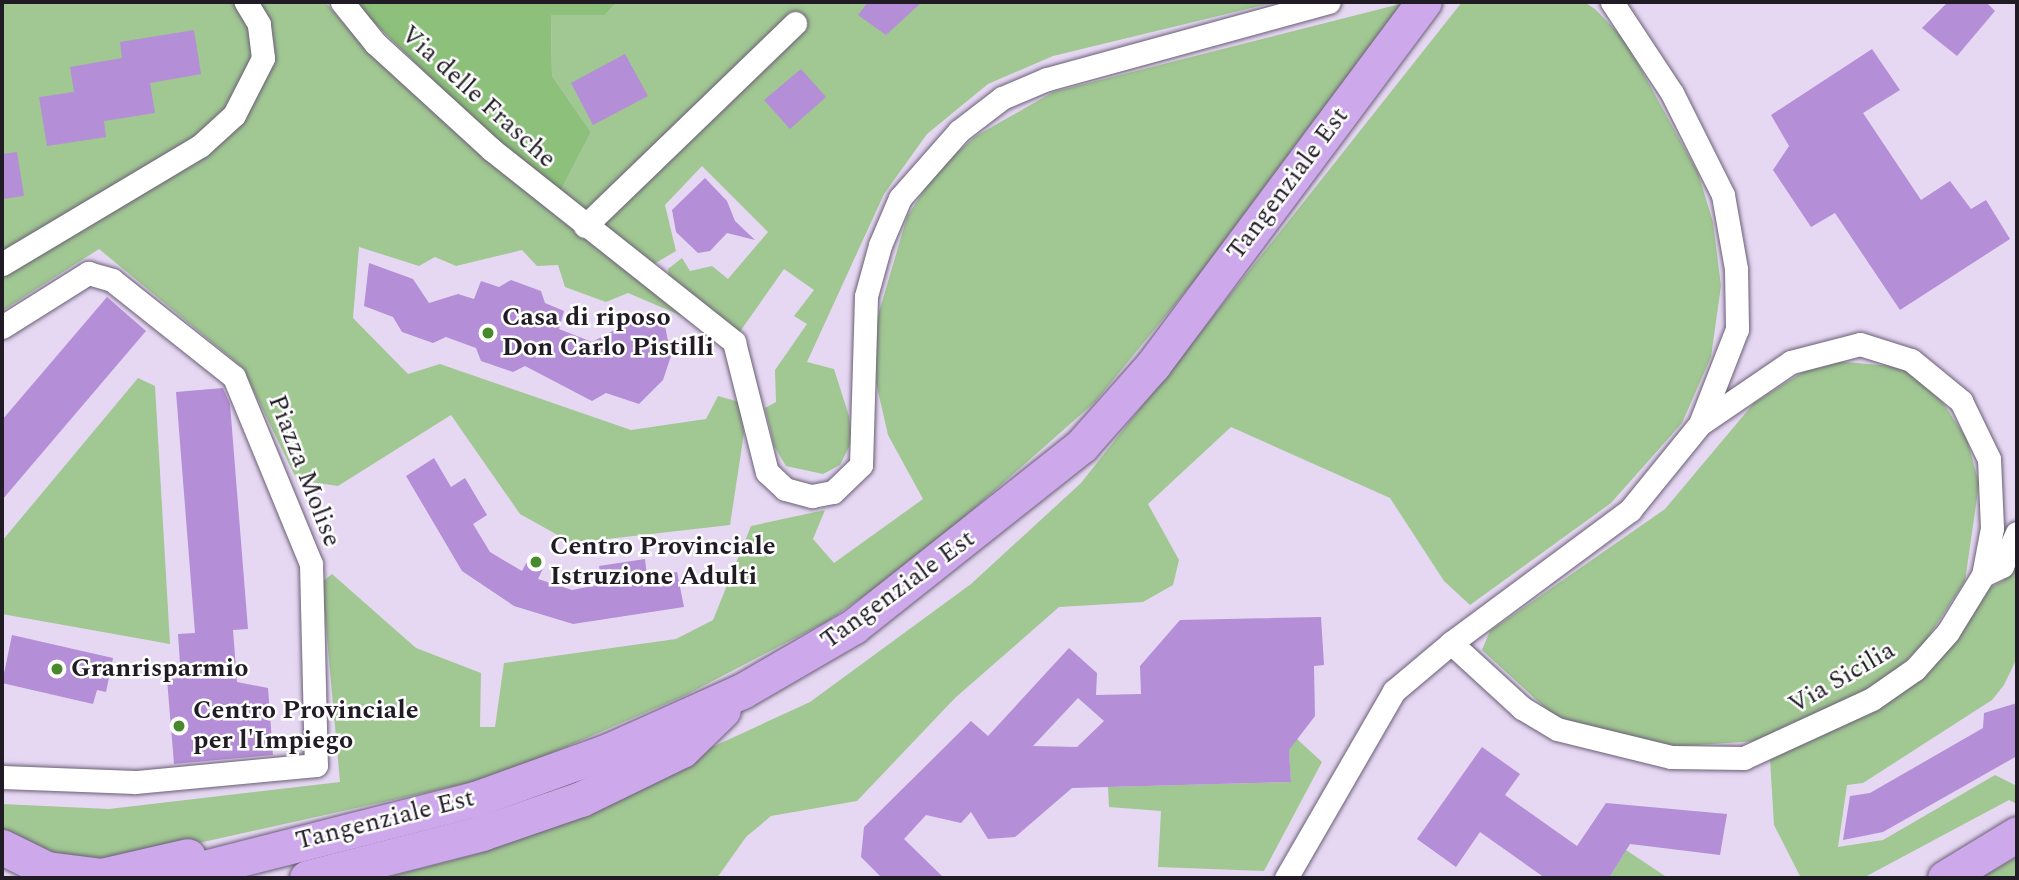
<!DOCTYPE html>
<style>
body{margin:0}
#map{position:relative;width:2019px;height:880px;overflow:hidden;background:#e6d8f3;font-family:Spectral,serif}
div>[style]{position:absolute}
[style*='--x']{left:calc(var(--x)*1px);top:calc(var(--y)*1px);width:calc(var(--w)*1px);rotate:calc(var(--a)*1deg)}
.green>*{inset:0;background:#a1c793}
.forest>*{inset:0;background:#8dc07b}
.building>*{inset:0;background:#b48ed6}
.roads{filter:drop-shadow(0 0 2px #6a5e75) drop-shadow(0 0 2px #6a5e75)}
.minor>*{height:23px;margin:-11.5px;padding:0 11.5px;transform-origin:11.5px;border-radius:11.5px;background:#fff}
.primary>*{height:35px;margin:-17.5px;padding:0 17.5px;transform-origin:17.5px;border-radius:17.5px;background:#cda8eb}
.dots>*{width:19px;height:19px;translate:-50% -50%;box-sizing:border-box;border:4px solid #fff;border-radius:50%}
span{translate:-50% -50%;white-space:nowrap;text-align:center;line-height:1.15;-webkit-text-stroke:5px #fff;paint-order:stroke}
.street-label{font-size:26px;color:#201b25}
.poi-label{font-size:26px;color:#201b25;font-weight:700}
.left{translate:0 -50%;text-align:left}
.frame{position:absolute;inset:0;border:4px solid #201b25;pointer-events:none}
</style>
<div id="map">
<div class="green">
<div style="clip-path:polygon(2px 2px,325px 2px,369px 52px,689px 319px,628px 293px,606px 302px,565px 287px,558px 265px,537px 266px,522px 250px,456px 266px,435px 257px,419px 266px,359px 247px,353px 318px,408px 374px,440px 364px,631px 430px,706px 419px,718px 396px,739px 402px,744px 433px,730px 525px,572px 543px,520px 514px,451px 415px,338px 486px,297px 480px,242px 367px,99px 249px,2px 311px)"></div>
<div style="clip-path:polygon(617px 2px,1276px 2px,1053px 56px,988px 84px,927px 134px,884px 194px,807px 362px,834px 369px,849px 416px,852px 441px,840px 465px,823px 474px,786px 466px,774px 446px,765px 408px,776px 402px,775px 370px,807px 324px,794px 316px,814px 290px,784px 269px,739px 333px,669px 282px,668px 269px,682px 258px,690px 271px,712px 266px,728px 279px,768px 232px,702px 166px,665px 205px,676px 251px,649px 267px,561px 190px,591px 132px,552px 76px,551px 15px,605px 15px)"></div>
<div style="clip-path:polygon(1462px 2px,1584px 2px,1595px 9px,1625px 40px,1698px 173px,1713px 222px,1721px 286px,1711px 357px,1682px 423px,1611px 503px,1470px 605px,1444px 581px,1390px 498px,1231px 427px,1148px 504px,1179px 560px,1173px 585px,1143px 602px,1059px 607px,955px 698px,857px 801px,771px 816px,746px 837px,717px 878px,384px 878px,484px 852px,810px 702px,971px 584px,1081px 483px)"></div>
<div style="clip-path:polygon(1404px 3px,1213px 258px,1095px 402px,917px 559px,826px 622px,684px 696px,496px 777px,113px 862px,87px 864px,2px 836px,2px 804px,109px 809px,340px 782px,322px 582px,332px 574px,416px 648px,481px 673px,480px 727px,495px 727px,504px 663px,676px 639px,713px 620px,751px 526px,825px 510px,813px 539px,834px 563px,923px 499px,888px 435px,875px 378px,877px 319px,907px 217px,937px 170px,976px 136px,1053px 92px)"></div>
<div style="clip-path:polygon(1822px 360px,1903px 367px,1937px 394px,1967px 439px,1979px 484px,1965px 581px,1925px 642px,1893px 674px,1824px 715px,1758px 741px,1666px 747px,1598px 733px,1552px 714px,1482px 650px,1490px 631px,1665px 509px,1754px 403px)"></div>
<div style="clip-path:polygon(138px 378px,155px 386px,170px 644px,2px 614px,2px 541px)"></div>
<div style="clip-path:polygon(2017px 559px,2017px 658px,2004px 685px,1992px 700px,1863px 783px,1847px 785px,1838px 847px,1883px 840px,1995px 775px,2017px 786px,2017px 804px,2009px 800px,1863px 878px,1801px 878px,1774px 825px,1770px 760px,1920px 681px,1984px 591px,2003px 581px)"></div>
<div style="clip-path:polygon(1288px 739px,1297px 739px,1322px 762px,1264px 871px,1158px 867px,1161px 811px,1109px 807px,1108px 787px,1291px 782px)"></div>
<div style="clip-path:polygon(1626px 850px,1665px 876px,1665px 878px,1609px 878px)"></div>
<div style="clip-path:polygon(2017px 857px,2017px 878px,1980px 878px)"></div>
</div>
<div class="forest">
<div style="clip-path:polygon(353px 2px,617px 2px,605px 15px,551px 15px,552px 76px,591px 132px,561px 190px,482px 128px)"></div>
</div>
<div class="building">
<div style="clip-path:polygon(868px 2px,922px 2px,886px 35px,858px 15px)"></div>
<div style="clip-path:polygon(1948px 2px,1986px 2px,1995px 11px,1957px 56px,1922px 28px)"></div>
<div style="clip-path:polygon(194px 30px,201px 74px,150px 83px,155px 113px,104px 121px,106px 137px,47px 146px,39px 97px,74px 92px,70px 67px,122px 58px,120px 42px)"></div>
<div style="clip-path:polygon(1872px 49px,1900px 90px,1863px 113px,1921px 200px,1950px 181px,1971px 209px,1986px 200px,2010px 239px,1900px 310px,1835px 213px,1811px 227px,1773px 170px,1789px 146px,1771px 115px)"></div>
<div style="clip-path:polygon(625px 54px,648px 96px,593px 125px,571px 83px)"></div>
<div style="clip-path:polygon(801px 69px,826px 97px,790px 129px,764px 100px)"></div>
<div style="clip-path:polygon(17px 152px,24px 196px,2px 199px,2px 154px)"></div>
<div style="clip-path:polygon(705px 178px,727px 201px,735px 221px,755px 240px,727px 233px,710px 251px,698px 253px,676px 232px,672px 210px)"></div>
<div style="clip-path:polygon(369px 263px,413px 279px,429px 303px,458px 294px,474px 299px,481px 281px,499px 287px,511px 280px,541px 291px,545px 303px,564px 311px,559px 329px,592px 342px,628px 323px,632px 314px,665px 326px,671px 356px,663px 380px,639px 404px,606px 393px,592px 401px,525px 366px,513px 372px,481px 361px,476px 348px,446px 337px,433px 343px,402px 332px,393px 317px,364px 306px)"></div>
<div style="clip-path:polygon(107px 297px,146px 331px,2px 500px,2px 420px)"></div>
<div style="clip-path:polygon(223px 388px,230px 404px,248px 629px,233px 630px,237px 682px,268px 688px,273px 755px,174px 764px,167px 679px,181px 678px,178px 634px,195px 633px,176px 392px)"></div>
<div style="clip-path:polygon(434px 458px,451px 487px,465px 478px,487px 515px,473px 524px,490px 552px,522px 571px,530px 556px,545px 564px,538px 579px,572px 590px,602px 584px,599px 566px,645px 559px,647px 577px,677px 572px,684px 607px,573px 624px,514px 606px,462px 571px,406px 476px)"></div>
<div style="clip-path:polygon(evenodd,1321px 617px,1324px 665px,1314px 666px,1315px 716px,1289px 750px,1291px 782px,1072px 788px,1015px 837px,988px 839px,971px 812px,961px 823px,926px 815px,904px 839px,944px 878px,882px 878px,861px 857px,864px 827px,971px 721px,988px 736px,1069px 648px,1097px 673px,1096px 695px,1141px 694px,1140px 666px,1180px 620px,1321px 617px,1078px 698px,1104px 721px,1077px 747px,1033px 746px,1078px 698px)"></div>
<div style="clip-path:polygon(12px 635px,113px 658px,106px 692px,97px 690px,93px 704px,2px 683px)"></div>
<div style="clip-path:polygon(2017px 703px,2017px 756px,1883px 832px,1843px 840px,1850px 796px,1870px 793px,1983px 728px,1984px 713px)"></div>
<div style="clip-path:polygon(1482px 747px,1520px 774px,1505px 795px,1577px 846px,1606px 803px,1727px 814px,1720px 855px,1630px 844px,1609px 878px,1545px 878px,1480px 832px,1456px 867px,1417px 839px)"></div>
</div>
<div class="roads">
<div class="minor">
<div style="--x:342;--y:2;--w:53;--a:51.2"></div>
<div style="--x:375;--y:43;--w:159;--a:42.4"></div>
<div style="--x:492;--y:150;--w:309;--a:38.4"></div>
<div style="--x:734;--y:342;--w:134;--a:75.8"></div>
<div style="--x:767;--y:472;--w:25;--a:43"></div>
<div style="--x:785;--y:489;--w:28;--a:15"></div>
<div style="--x:812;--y:496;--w:21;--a:-11"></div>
<div style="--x:833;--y:492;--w:39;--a:-44"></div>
<div style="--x:861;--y:465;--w:169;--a:-88.3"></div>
<div style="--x:866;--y:296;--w:53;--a:-74.6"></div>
<div style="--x:880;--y:245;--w:51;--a:-66.9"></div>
<div style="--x:900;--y:198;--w:89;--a:-48.6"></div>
<div style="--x:959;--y:131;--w:54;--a:-37.5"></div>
<div style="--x:1002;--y:98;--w:49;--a:-22.9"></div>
<div style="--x:1047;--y:79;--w:292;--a:-15.3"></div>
<div style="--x:1612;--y:2;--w:109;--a:56.6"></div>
<div style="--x:1672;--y:93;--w:114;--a:63.4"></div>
<div style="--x:1723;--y:195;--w:75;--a:80"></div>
<div style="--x:1736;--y:269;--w:60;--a:89"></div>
<div style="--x:1737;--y:329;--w:102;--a:111.3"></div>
<div style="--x:585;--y:226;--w:292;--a:-44"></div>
<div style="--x:2;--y:264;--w:230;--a:-30.8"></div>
<div style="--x:200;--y:146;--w:46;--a:-42.4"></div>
<div style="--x:234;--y:115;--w:64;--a:-63"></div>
<div style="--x:263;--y:58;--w:34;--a:-97"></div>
<div style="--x:259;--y:24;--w:26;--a:-121"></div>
<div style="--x:2;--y:327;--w:102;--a:-32.1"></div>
<div style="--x:88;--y:273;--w:25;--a:16"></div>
<div style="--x:112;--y:280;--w:156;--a:38.5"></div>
<div style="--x:234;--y:377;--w:202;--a:67.6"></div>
<div style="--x:311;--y:564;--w:201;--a:88.6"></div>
<div style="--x:316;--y:765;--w:182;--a:174.6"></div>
<div style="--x:135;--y:782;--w:133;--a:-177.8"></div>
<div style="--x:1983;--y:575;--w:21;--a:-25"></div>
<div style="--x:2002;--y:566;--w:36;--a:-66"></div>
<div style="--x:1286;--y:878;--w:216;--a:-60"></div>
<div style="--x:1394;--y:691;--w:75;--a:-40.1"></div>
<div style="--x:1451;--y:643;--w:223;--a:-36.6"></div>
<div style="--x:1630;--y:510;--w:111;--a:-50.9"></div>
<div style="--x:1700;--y:424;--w:110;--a:-34.3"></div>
<div style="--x:1791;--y:362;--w:71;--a:-14.6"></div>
<div style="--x:1860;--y:344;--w:53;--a:17.4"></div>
<div style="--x:1911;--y:360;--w:65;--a:39.4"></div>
<div style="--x:1961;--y:401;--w:64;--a:64.2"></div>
<div style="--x:1989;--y:459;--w:69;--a:87.5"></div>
<div style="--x:1992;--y:528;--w:48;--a:100.8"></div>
<div style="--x:1983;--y:575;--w:67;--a:121.6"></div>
<div style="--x:1948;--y:632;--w:50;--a:131.7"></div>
<div style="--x:1915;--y:669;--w:52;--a:145.1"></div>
<div style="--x:1872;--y:699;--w:141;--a:155.3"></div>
<div style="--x:1744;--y:758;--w:73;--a:-179.2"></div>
<div style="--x:1671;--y:757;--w:117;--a:-166.2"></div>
<div style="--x:1557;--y:729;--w:41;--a:-149"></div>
<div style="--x:1522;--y:708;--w:96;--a:-137.5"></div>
</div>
<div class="primary">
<div style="--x:2;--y:847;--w:50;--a:26.1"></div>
<div style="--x:47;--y:869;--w:54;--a:7.4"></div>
<div style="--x:101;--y:876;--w:89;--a:-12.9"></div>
<div style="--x:165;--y:878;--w:320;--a:-14.3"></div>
<div style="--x:475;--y:799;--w:141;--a:-19.8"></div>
<div style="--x:608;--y:751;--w:147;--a:-24.1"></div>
<div style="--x:742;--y:691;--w:129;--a:-30.1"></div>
<div style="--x:854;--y:626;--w:291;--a:-38.4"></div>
<div style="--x:1082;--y:445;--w:107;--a:-48.4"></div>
<div style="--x:1153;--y:365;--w:453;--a:-53.3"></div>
<div style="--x:307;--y:878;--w:181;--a:-14.4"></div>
<div style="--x:482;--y:833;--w:105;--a:-19"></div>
<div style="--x:581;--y:799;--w:112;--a:-25.9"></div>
<div style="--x:682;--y:750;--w:57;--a:-44.3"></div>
<div style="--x:1945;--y:878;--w:84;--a:-31.4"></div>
</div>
</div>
<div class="dots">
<div style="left:488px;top:333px;background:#47892c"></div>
<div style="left:536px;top:562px;background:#47892c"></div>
<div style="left:57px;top:669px;background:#47892c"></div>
<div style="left:179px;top:726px;background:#47892c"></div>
</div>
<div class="street-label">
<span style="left:478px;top:97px;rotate:42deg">Via delle Frasche</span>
<span style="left:1288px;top:184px;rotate:-53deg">Tangenziale Est</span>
<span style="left:304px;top:471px;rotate:69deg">Piazza Molise</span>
<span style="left:898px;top:590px;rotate:-36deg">Tangenziale Est</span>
<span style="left:1842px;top:678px;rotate:-30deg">Via Sicilia</span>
<span style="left:385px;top:820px;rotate:-14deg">Tangenziale Est</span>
</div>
<div class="poi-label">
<span class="left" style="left:502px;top:333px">Casa di riposo<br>Don Carlo Pistilli</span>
<span class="left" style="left:550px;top:562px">Centro Provinciale<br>Istruzione Adulti</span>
<span class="left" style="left:71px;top:669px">Granrisparmio</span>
<span class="left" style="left:193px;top:726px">Centro Provinciale<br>per l'Impiego</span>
</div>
<div class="frame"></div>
</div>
